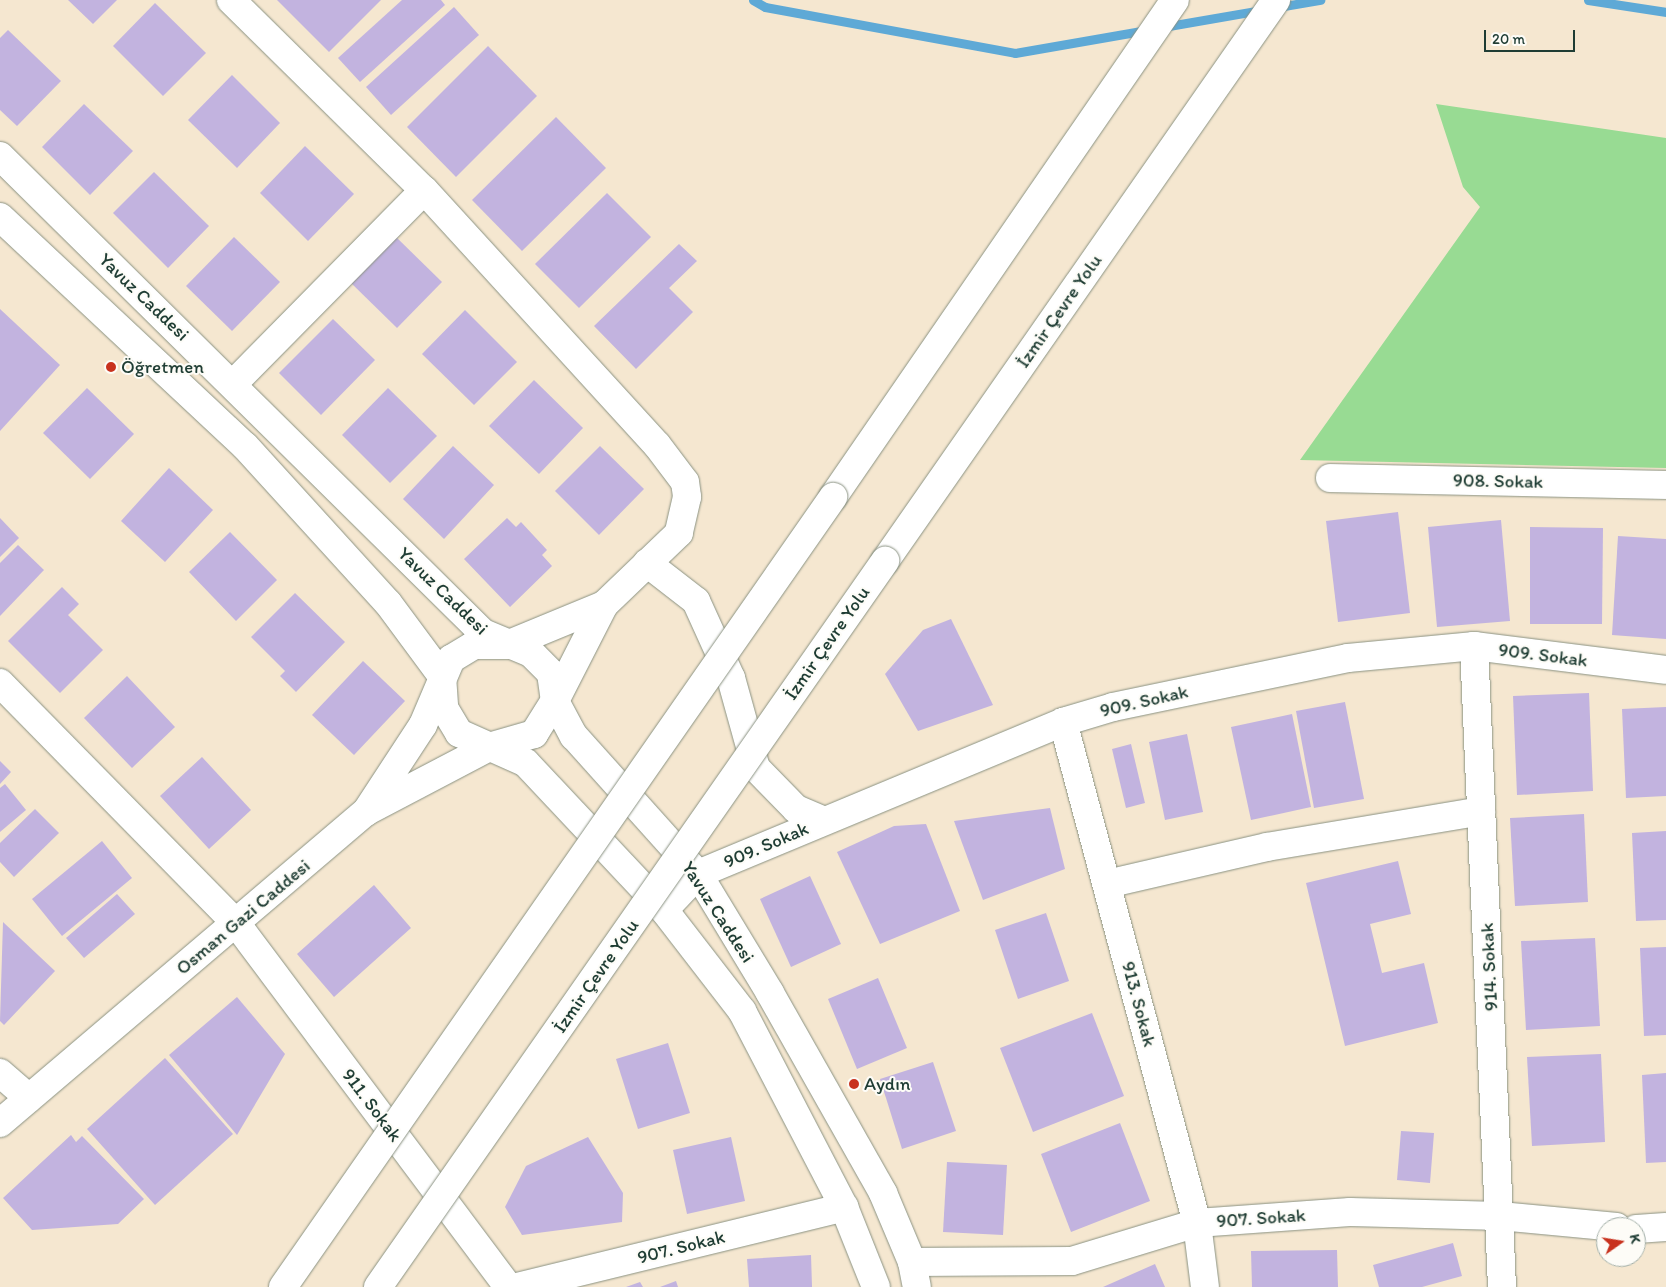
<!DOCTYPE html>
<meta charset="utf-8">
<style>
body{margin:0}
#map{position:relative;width:1666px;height:1287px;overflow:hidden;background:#f5e7d0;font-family:Itim,sans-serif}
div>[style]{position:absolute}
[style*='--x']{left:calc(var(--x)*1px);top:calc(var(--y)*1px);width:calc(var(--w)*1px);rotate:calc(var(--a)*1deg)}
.green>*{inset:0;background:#98db93}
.stream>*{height:9px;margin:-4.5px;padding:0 4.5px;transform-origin:4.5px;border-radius:4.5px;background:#5ea9d6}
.building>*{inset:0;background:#c2b3df}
.roads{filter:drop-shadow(0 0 1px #8a9282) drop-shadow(0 0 1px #8a9282)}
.street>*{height:28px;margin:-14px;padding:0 14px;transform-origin:14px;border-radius:14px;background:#fff}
.secondary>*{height:28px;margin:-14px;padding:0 14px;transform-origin:14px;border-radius:14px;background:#fff}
.highway>*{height:28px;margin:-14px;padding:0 14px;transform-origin:14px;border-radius:14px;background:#fff}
.bridges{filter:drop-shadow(0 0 1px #8a9282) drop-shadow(0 0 1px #8a9282)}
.highway-bridge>*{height:28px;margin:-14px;padding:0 14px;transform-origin:14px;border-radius:14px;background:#fff}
.dots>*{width:14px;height:14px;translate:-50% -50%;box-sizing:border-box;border:2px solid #fdfcf7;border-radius:50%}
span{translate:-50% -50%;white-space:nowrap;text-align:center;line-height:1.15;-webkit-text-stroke:4px #fdfcf7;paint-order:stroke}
.street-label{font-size:19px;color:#1f3d34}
.poi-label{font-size:19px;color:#1f3d34}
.left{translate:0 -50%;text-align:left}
.north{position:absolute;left:1596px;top:1217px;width:50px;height:50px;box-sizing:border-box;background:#fdfcf7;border:1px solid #a4b0a9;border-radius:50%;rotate:77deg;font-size:14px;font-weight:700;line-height:20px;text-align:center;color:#1f3d34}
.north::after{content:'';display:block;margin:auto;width:18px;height:22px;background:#c8321e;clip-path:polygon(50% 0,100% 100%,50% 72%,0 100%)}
.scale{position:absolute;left:1484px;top:30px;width:91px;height:22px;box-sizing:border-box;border:2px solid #1f3d34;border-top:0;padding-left:6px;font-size:15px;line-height:18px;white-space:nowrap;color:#1f3d34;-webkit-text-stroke:4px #fdfcf7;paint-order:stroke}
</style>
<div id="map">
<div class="green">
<div style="clip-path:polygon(1436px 104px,1666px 138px,1666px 468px,1300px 460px,1480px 207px,1463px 187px)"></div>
</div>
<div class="stream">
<div style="--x:753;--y:0;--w:14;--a:30"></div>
<div style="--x:765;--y:7;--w:254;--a:10.4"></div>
<div style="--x:1015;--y:53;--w:134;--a:-9.9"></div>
<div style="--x:1588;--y:0;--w:79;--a:8.7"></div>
<div style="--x:1278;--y:7;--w:43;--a:-9.5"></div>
<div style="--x:1163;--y:27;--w:99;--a:-9.8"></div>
</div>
<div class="building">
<div style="clip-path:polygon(68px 0,117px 0,93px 24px)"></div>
<div style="clip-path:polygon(277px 0,381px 0,329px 52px)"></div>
<div style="clip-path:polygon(402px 0,441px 0,445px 5px,360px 82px,338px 58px)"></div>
<div style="clip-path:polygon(155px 3px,206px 53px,163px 96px,113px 46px)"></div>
<div style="clip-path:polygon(454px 7px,479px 35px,391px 115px,366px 87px)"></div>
<div style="clip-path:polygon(8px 30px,61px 81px,17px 126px,0 110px,0 38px)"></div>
<div style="clip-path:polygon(488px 46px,537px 96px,456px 177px,407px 127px)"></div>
<div style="clip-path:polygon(232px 75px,280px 123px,237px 168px,188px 120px)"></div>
<div style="clip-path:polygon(84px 104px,133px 151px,90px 195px,42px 147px)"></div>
<div style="clip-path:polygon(556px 117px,606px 168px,522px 251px,472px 200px)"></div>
<div style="clip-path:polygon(305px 146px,354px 194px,308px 241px,260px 193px)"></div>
<div style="clip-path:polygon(154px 172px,209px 226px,168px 268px,113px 213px)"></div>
<div style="clip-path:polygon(607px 193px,651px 237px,579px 308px,535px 264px)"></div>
<div style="clip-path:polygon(394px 235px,442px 282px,397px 328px,349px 281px)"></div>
<div style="clip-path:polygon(234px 237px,280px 282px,232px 331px,186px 286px)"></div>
<div style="clip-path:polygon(679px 244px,697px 261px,669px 288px,693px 312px,636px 369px,594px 326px)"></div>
<div style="clip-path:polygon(0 309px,60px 365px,0 431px)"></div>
<div style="clip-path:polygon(465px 310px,517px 362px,474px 405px,422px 354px)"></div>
<div style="clip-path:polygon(333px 319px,375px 360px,321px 415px,279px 373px)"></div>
<div style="clip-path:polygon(534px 380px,583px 428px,539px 474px,489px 426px)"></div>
<div style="clip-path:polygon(87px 388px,134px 434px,90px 479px,43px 433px)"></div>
<div style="clip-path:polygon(388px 388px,437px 436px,390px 483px,342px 435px)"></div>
<div style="clip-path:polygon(453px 446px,494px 485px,444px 539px,403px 499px)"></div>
<div style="clip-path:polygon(600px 446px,644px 489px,599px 535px,555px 491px)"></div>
<div style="clip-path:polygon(169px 468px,213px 510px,165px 562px,121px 521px)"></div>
<div style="clip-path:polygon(1398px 512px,1410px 613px,1338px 622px,1326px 521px)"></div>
<div style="clip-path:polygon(0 518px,19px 538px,0 557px)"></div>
<div style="clip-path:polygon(507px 518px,516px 527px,521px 522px,547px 550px,542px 555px,552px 566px,510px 607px,464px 559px)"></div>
<div style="clip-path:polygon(1501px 520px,1510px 621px,1437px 627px,1428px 527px)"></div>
<div style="clip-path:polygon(1530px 527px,1603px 528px,1602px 624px,1530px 624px)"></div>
<div style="clip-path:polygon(230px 532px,277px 580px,236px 621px,189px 572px)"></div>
<div style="clip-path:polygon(1618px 536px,1666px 539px,1666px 639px,1612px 635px)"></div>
<div style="clip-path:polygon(18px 545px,44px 570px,0 616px,0 563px)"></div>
<div style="clip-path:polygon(62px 587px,79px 604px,68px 615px,103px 650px,60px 693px,8px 641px)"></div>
<div style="clip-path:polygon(295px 593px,345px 642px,296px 692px,280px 676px,285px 671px,251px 637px)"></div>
<div style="clip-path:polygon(951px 619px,993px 705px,918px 731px,885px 674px,923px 630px)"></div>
<div style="clip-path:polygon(363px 661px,405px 701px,354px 755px,312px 715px)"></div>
<div style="clip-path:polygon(127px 676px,175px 727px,132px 768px,84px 718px)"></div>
<div style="clip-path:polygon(1589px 693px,1593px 791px,1517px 795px,1513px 696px)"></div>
<div style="clip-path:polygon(1345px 702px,1364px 799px,1314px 808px,1296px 711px)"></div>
<div style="clip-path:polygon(1666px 707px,1666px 796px,1626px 798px,1622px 709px)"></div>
<div style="clip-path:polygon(1292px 714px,1311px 807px,1251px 820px,1231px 727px)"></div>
<div style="clip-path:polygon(1187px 734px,1203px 812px,1165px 820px,1149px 742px)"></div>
<div style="clip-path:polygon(1131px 744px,1145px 803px,1126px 808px,1112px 749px)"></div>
<div style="clip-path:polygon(202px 757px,251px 810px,209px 849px,160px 796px)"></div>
<div style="clip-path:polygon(0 761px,11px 772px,0 784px)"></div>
<div style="clip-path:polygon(5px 784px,26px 810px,0 832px,0 788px)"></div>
<div style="clip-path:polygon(1050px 808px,1065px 869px,983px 900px,954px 821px)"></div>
<div style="clip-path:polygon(35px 809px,59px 833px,14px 877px,0 862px,0 843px)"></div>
<div style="clip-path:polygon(1584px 814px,1588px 902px,1515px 906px,1510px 818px)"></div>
<div style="clip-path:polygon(926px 824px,960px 911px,880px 944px,837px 852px,894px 826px)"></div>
<div style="clip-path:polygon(1666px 831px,1666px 920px,1636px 921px,1632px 833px)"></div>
<div style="clip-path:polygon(102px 841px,132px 878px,62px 936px,32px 899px)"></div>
<div style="clip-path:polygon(1398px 861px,1411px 914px,1370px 924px,1382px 973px,1424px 963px,1438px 1023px,1345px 1046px,1306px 883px)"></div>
<div style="clip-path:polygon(810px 876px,841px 944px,791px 967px,760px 899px)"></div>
<div style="clip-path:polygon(374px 885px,411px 928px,334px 997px,297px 954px)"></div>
<div style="clip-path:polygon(117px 894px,135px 914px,84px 958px,66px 938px)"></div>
<div style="clip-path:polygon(1046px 913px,1069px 981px,1018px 999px,995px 930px)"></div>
<div style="clip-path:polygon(3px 922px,55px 971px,4px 1025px,0 1021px)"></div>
<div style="clip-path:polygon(1595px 938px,1600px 1026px,1526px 1030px,1521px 941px)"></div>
<div style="clip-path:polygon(1666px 947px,1666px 1035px,1644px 1036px,1640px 948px)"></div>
<div style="clip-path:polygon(878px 978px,907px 1048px,857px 1069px,828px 999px)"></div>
<div style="clip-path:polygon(237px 997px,285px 1054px,237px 1135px,169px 1055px)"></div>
<div style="clip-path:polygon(1092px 1013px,1124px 1096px,1033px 1132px,1000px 1048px)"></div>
<div style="clip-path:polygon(668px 1043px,690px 1113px,638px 1129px,616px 1059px)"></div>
<div style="clip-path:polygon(1601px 1054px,1605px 1142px,1532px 1146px,1527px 1057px)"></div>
<div style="clip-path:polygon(165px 1058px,233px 1134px,155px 1205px,87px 1129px)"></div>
<div style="clip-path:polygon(933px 1062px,956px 1131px,902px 1149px,880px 1079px)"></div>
<div style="clip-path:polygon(1666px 1073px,1666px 1162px,1646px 1163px,1642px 1075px)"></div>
<div style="clip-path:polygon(1120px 1123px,1150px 1201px,1071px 1232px,1041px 1154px)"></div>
<div style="clip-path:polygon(1401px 1131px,1434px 1133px,1430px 1183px,1397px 1180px)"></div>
<div style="clip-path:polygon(71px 1135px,76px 1142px,82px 1136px,144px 1199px,118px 1224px,32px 1230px,3px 1198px)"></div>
<div style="clip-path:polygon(588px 1137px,623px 1193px,622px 1222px,522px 1235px,505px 1207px,526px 1166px)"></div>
<div style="clip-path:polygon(731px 1137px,745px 1201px,687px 1214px,673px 1150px)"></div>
<div style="clip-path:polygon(947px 1162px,1007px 1165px,1003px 1235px,943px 1232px)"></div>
<div style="clip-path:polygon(1453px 1243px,1462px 1276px,1422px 1287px,1379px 1287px,1373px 1265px)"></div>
<div style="clip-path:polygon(1337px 1250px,1338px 1287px,1252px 1287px,1251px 1251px)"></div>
<div style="clip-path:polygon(811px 1255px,812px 1287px,749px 1287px,747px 1259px)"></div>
<div style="clip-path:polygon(1155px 1264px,1165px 1287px,1103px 1287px)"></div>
<div style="clip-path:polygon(676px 1281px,678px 1287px,660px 1287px)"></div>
<div style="clip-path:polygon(640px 1282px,643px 1287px,626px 1287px)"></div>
</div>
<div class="roads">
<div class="street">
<div style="--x:231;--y:0;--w:271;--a:44.6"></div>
<div style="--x:424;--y:190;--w:345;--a:47.6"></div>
<div style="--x:657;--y:445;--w:46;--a:52.9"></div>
<div style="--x:685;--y:482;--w:15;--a:82"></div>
<div style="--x:687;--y:497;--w:37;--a:103"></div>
<div style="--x:679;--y:533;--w:104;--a:136.2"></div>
<div style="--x:604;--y:605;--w:105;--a:157.6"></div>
<div style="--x:233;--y:384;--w:272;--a:-45.4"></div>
<div style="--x:1330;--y:478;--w:336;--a:1.2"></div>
<div style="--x:647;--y:563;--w:62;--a:37.8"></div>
<div style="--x:696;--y:601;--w:85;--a:65.6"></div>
<div style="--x:731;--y:678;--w:93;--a:74.5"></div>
<div style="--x:756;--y:768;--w:57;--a:45.7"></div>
<div style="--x:796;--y:809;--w:30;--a:23"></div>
<div style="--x:1474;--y:646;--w:642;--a:87.5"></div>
<div style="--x:0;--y:683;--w:337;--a:45.5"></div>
<div style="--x:236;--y:923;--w:454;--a:53.2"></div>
<div style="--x:555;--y:701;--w:108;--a:-63"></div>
<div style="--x:1063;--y:722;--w:519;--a:75.03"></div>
<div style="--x:1197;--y:1223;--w:64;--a:82.9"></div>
<div style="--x:1107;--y:884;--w:164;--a:-13"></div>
<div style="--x:1267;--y:847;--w:217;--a:-9.5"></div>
<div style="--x:664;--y:910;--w:50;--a:-46.6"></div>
<div style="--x:698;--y:874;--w:395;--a:-22.6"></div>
<div style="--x:1063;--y:722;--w:52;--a:-16.7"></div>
<div style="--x:1113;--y:707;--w:240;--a:-11.8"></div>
<div style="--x:1348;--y:658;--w:127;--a:-5.4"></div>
<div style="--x:1474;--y:646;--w:193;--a:7.1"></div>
<div style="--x:0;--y:1073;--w:38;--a:41"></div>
<div style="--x:1636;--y:1229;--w:30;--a:-4"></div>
<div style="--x:912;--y:1262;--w:160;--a:-0.4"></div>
<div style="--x:1072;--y:1261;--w:131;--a:-16.9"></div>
<div style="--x:1197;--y:1223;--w:153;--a:-4.1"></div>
<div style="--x:1350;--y:1212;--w:150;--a:1.5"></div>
<div style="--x:1500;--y:1216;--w:117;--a:5.4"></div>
<div style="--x:517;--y:1287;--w:337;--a:-13.7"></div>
</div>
<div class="secondary">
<div style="--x:0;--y:156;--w:679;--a:44.64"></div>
<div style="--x:483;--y:633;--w:52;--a:22.6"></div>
<div style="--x:531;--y:653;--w:28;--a:45"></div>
<div style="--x:551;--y:673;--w:28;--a:82"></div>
<div style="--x:555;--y:701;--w:40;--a:62"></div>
<div style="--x:574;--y:736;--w:186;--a:48.1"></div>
<div style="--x:698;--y:874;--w:139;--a:58.8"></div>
<div style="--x:770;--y:993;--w:230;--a:60.5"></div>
<div style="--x:883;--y:1193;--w:75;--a:67.2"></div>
<div style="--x:912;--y:1262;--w:25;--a:79"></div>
<div style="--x:0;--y:217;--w:335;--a:43.1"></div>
<div style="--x:245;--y:446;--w:212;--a:47.7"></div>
<div style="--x:388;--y:603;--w:91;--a:53.5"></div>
<div style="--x:442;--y:676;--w:32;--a:86"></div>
<div style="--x:444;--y:708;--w:29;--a:59"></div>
<div style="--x:459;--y:733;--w:73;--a:24.1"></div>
<div style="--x:526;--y:763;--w:202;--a:46.8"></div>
<div style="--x:664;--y:910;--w:128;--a:52.3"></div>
<div style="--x:742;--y:1011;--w:221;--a:62.5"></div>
<div style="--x:844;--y:1207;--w:86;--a:68.2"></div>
<div style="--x:369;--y:810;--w:136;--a:-27.7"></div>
<div style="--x:489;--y:747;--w:47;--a:-16.1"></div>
<div style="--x:534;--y:734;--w:39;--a:-58"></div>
<div style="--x:0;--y:1123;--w:480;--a:-40.4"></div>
<div style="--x:366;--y:812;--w:104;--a:-56.8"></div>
<div style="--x:423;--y:725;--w:72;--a:-67"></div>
<div style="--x:451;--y:659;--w:27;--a:-31"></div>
<div style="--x:474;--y:645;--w:33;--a:0"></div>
</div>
<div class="highway">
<div style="--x:833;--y:497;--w:603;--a:-55.47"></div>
<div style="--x:885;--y:561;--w:684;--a:-55.12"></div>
</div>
</div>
<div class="bridges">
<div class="highway-bridge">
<div style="--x:283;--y:1287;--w:963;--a:-55.15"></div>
<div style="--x:378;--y:1287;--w:886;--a:-55.07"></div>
</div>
</div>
<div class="dots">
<div style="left:111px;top:367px;background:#c8321e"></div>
<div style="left:854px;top:1084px;background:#c8321e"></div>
</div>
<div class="street-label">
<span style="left:144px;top:297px;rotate:44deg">Yavuz Caddesi</span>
<span style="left:1059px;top:311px;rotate:-55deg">İzmir Çevre Yolu</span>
<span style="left:1498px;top:481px;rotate:1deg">908. Sokak</span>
<span style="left:443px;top:591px;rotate:44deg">Yavuz Caddesi</span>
<span style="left:827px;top:643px;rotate:-55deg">İzmir Çevre Yolu</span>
<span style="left:1543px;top:655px;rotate:7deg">909. Sokak</span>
<span style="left:1144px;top:701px;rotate:-13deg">909. Sokak</span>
<span style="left:766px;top:845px;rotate:-23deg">909. Sokak</span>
<span style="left:718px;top:912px;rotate:57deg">Yavuz Caddesi</span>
<span style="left:243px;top:917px;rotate:-40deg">Osman Gazi Caddesi</span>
<span style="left:1489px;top:967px;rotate:-93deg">914. Sokak</span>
<span style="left:596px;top:976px;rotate:-55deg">İzmir Çevre Yolu</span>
<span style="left:1139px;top:1004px;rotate:75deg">913. Sokak</span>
<span style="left:372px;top:1105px;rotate:53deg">911. Sokak</span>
<span style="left:1261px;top:1218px;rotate:-4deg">907. Sokak</span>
<span style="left:681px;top:1247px;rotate:-14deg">907. Sokak</span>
</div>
<div class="poi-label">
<span class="left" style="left:121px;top:367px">Öğretmen</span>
<span class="left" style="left:864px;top:1084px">Aydın</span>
</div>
<div class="north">K</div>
<div class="scale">20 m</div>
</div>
